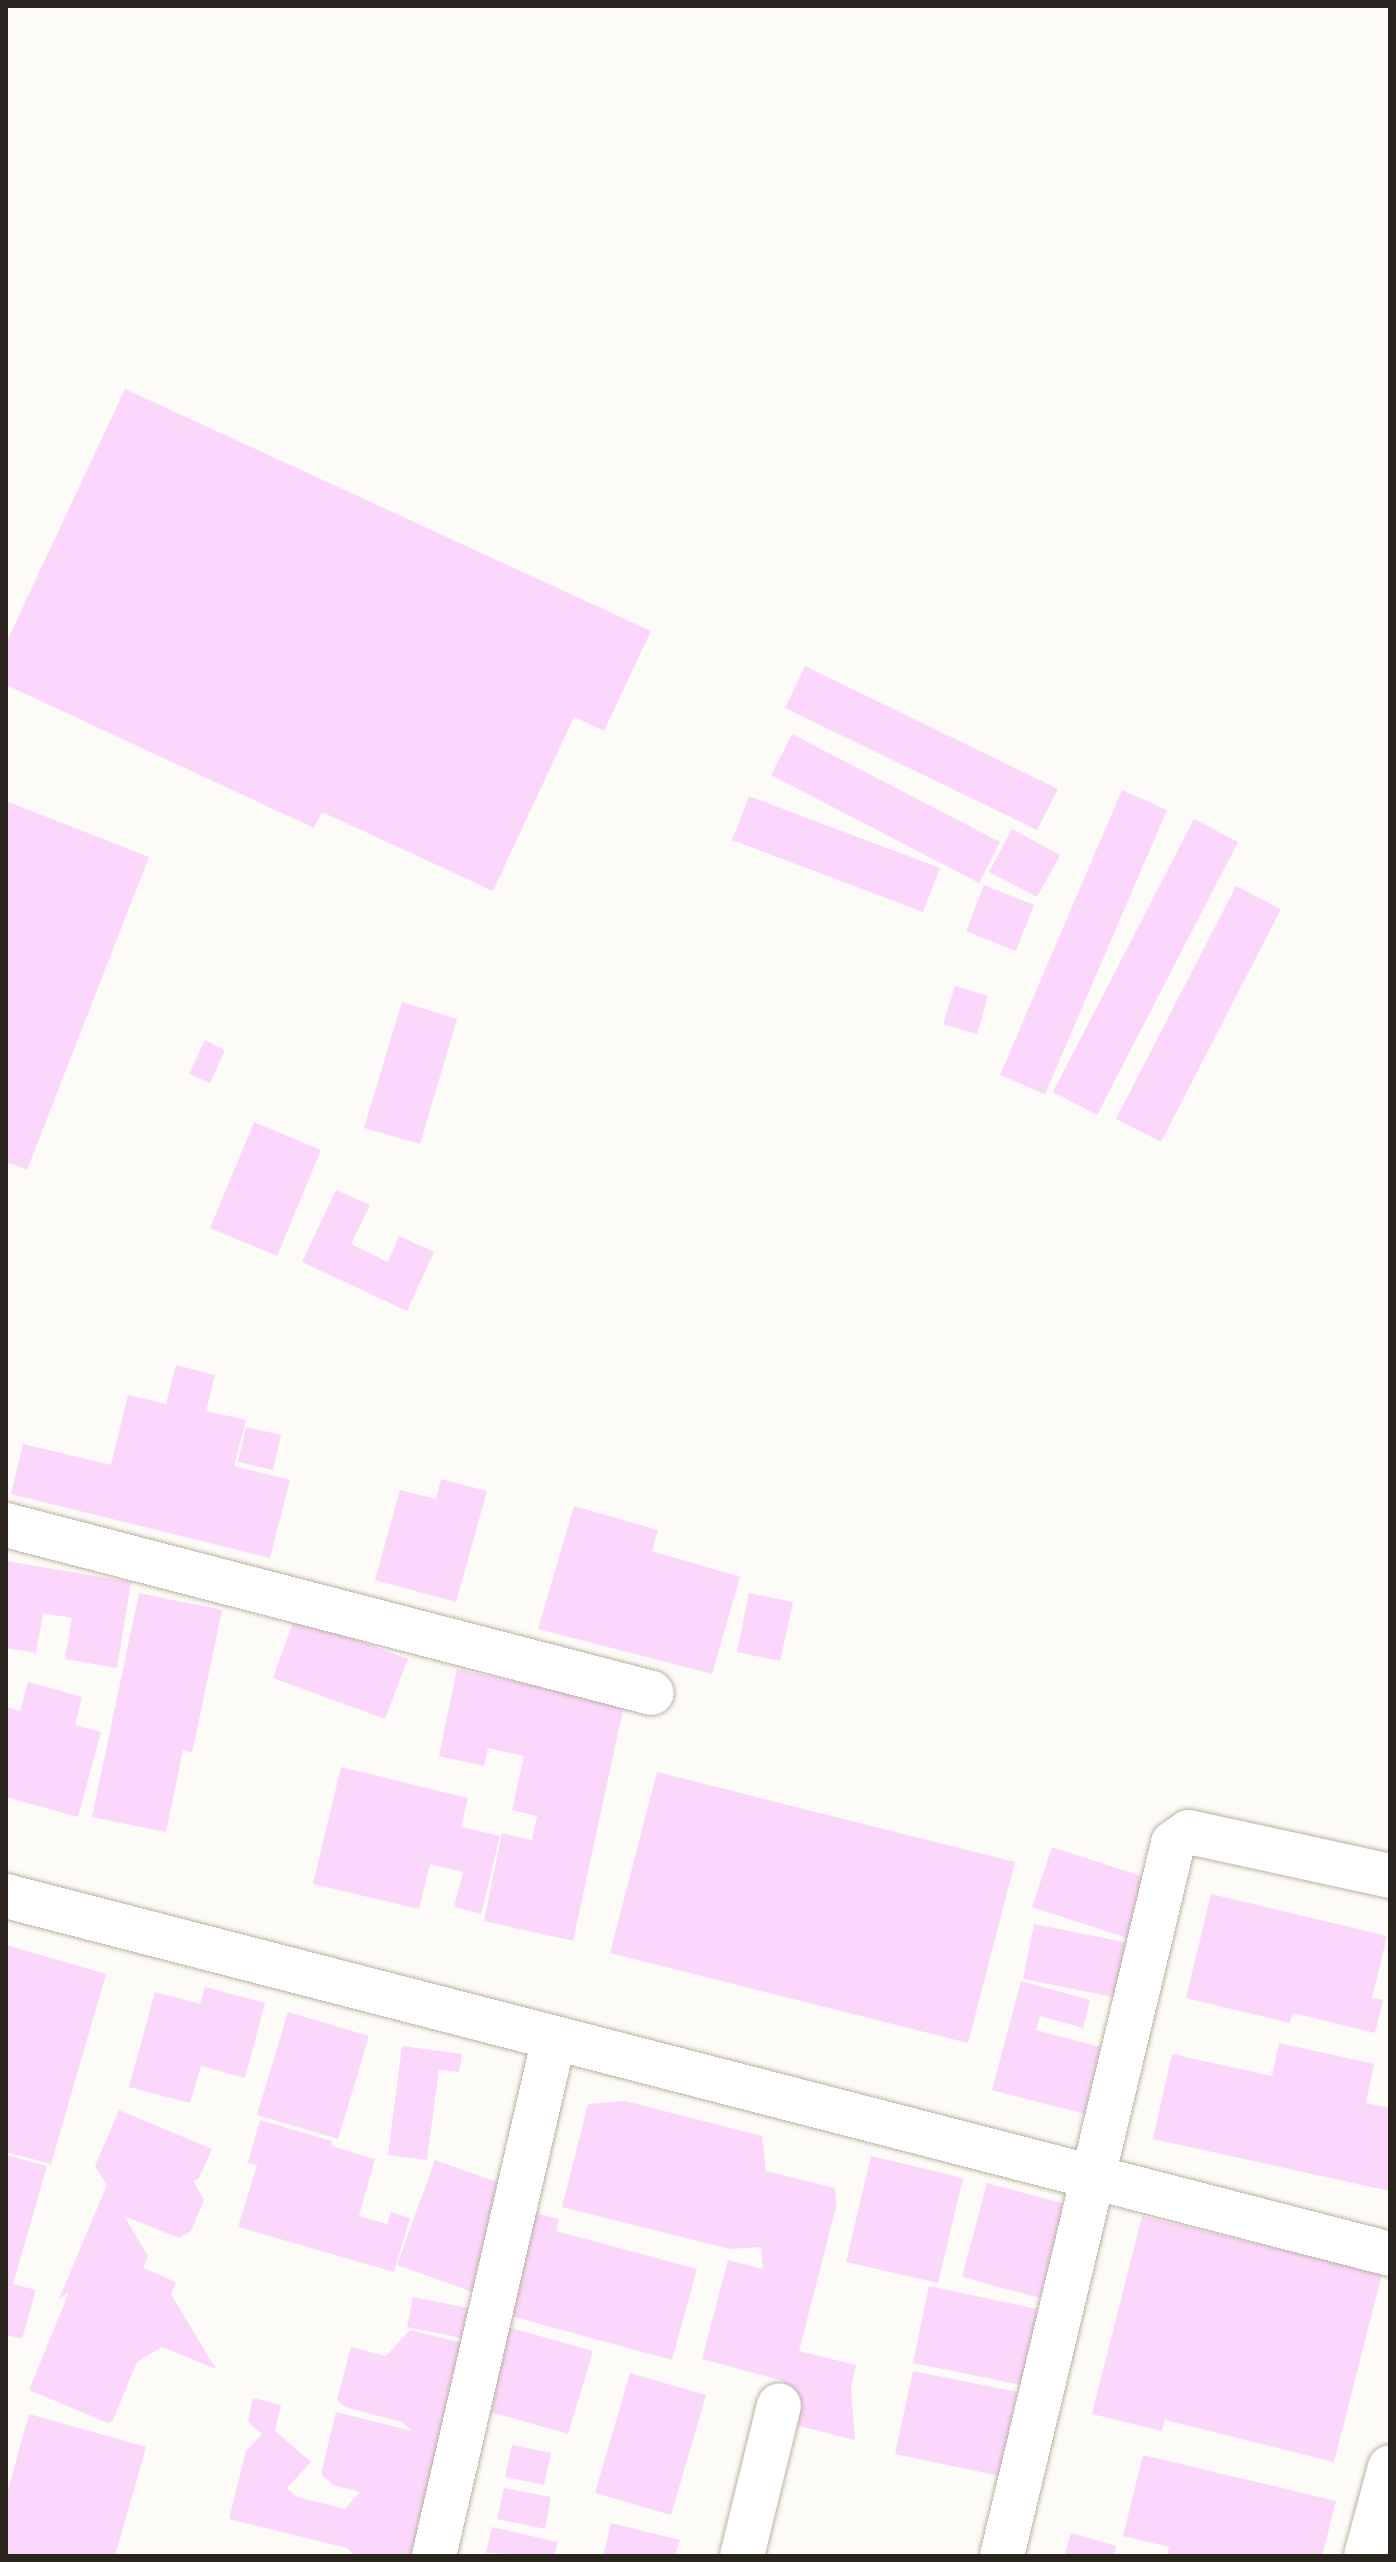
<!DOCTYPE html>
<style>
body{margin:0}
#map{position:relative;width:1396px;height:2562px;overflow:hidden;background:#fdfbf7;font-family:Inter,sans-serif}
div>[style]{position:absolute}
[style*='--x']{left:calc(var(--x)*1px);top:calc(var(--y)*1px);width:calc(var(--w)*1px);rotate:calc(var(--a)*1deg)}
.building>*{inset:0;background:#fcd7fc}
.roads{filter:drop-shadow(0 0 2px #bcb1a1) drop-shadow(0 0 2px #bcb1a1)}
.street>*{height:44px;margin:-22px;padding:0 22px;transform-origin:22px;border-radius:22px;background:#fff}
span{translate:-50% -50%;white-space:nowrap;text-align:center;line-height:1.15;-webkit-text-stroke:8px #fdfbf7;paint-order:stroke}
.frame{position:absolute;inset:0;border:8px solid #29241e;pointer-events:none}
</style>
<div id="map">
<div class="building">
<div style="clip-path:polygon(125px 389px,651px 631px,604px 731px,574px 717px,493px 891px,322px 812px,314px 828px,6px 685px,6px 643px)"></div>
<div style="clip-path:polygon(805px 666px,1058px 789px,1037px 830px,785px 708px)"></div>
<div style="clip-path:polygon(792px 734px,1000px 842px,979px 883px,771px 775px)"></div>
<div style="clip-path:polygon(1122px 790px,1167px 810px,1045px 1094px,1000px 1075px)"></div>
<div style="clip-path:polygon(749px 796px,940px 868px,923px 912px,732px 840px)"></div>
<div style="clip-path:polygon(6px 801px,149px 857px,27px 1170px,6px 1162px)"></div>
<div style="clip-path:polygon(1194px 819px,1238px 842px,1097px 1115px,1053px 1092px)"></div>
<div style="clip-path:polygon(1012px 829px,1060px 855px,1037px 897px,989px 872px)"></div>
<div style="clip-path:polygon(984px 885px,1034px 905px,1016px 951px,966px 931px)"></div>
<div style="clip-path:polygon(1236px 886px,1281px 909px,1161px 1142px,1116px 1119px)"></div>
<div style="clip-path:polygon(955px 986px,988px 996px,977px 1034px,943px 1024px)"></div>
<div style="clip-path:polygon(402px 1002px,457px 1019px,420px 1144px,364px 1128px)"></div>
<div style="clip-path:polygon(205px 1040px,225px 1050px,210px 1083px,189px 1074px)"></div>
<div style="clip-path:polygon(254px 1122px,321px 1150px,277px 1256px,210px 1228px)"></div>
<div style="clip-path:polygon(336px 1190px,370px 1205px,351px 1244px,388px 1262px,399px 1236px,434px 1252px,407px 1311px,302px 1262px)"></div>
<div style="clip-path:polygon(176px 1365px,215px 1375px,206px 1411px,246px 1420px,234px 1466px,290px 1480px,270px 1558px,11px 1494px,23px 1444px,111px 1465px,128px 1395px,166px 1404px)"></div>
<div style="clip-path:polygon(246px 1427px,281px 1435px,273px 1470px,238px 1462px)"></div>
<div style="clip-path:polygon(441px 1479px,487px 1491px,456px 1602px,375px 1580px,400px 1490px,436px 1499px)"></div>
<div style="clip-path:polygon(574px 1506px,658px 1530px,652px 1551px,740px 1577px,712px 1674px,538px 1629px)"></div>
<div style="clip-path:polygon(6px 1561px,131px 1582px,117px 1668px,65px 1659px,72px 1618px,43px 1613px,36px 1653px,6px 1648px)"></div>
<div style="clip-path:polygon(139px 1593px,222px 1610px,192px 1753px,183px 1750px,166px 1832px,92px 1817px)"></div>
<div style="clip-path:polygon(749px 1593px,793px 1602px,780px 1661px,737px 1652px)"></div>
<div style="clip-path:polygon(295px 1617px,408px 1659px,385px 1719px,273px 1678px)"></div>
<div style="clip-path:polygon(457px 1669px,624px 1705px,573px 1941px,484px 1921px,502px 1833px,532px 1840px,537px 1816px,512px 1810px,524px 1756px,488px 1748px,484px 1766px,439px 1756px)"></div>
<div style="clip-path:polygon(28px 1682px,82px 1697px,75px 1725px,101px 1732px,78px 1817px,6px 1797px,6px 1707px,20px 1711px)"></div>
<div style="clip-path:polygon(341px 1767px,468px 1798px,461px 1827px,500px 1836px,481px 1914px,454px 1907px,463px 1872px,430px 1864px,419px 1909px,313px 1884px)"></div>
<div style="clip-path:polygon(657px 1772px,1015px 1862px,968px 2043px,610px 1953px)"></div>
<div style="clip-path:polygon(1052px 1847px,1150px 1879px,1130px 1939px,1032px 1907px)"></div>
<div style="clip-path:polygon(1211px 1894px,1387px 1936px,1372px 1998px,1383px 2000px,1375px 2033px,1293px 2013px,1290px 2023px,1186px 1998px)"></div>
<div style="clip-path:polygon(1034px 1924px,1129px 1943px,1118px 1998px,1023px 1979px)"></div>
<div style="clip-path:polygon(6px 1945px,106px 1974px,51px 2164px,6px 2152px)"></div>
<div style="clip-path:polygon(1021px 1981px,1090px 2000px,1083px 2028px,1040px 2016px,1036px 2030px,1107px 2049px,1089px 2115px,992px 2090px)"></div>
<div style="clip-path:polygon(205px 1987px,265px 2003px,245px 2078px,201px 2066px,190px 2103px,129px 2087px,155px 1992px,200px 2004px)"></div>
<div style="clip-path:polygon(288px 2012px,369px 2036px,338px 2139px,257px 2115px)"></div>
<div style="clip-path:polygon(1279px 2043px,1374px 2064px,1366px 2103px,1390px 2108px,1390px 2191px,1153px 2139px,1172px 2054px,1272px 2076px)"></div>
<div style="clip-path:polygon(402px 2046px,462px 2054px,459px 2072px,439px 2070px,427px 2160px,388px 2155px)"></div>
<div style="clip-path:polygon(625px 2101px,762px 2136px,766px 2171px,835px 2188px,836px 2207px,799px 2351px,856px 2365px,851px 2388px,855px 2440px,788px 2423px,784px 2381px,702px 2359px,728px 2260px,763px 2269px,761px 2247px,730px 2249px,562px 2207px,588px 2104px)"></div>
<div style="clip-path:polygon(119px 2110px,212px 2149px,199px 2178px,193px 2181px,204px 2200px,191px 2231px,179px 2238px,124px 2216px,148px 2256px,143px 2268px,176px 2282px,171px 2294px,216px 2369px,162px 2347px,137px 2362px,113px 2420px,108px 2423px,29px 2390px,69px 2292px,59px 2299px,107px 2185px,95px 2166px)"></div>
<div style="clip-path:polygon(260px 2120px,332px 2141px,331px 2146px,375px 2159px,359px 2216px,387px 2224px,391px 2212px,410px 2218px,394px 2272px,238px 2227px,257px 2165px,248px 2163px)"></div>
<div style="clip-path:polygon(6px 2155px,47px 2166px,13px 2284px,36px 2290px,22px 2339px,6px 2335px)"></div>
<div style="clip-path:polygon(871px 2156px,963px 2178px,938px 2283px,846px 2262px)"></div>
<div style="clip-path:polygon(435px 2160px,516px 2189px,478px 2294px,397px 2265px)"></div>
<div style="clip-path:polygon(987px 2183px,1065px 2204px,1040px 2298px,962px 2277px)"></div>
<div style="clip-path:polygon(536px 2213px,559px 2219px,556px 2231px,697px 2269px,672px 2360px,507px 2315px)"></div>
<div style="clip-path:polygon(1142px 2216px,1382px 2274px,1334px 2462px,1165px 2420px,1162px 2431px,1092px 2414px)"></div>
<div style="clip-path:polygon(929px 2286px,1042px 2310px,1026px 2386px,913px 2363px)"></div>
<div style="clip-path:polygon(413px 2297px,473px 2309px,467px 2339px,407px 2327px)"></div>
<div style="clip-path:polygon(508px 2327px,593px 2351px,568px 2434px,484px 2410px)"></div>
<div style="clip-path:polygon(410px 2330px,471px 2345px,423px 2556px,356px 2556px,347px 2548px,229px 2519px,246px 2451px,262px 2434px,248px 2422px,253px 2398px,281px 2405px,275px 2431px,311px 2462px,287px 2488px,297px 2497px,345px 2509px,360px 2492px,333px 2485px,321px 2474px,336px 2412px,412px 2431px,402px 2422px,345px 2407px,337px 2400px,351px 2347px,386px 2356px)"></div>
<div style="clip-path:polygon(913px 2371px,1017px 2392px,1000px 2476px,895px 2454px)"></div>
<div style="clip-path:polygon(630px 2373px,706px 2395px,671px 2515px,595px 2493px)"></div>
<div style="clip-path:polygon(29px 2414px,146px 2447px,115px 2556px,6px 2556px,6px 2497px)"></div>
<div style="clip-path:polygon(512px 2445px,551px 2453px,544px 2485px,505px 2477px)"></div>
<div style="clip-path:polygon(1143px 2455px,1336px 2501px,1322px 2556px,1167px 2556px,1169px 2547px,1123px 2536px)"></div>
<div style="clip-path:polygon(504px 2488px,551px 2497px,545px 2529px,497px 2519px)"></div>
<div style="clip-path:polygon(611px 2523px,680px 2540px,675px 2556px,603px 2556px)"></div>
<div style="clip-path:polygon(492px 2527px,558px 2542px,554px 2556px,486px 2553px)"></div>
<div style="clip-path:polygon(1071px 2533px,1116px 2546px,1114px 2556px,1064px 2556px)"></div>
</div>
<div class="roads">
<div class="street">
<div style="--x:6;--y:1525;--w:667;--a:14.58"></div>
<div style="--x:6;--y:1896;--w:1430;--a:14.5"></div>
<div style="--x:434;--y:2556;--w:532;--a:-76.96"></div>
<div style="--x:742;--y:2556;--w:155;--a:-76.2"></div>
<div style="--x:1002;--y:2556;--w:733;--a:-76.51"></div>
<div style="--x:1173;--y:1843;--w:19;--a:-35"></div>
<div style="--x:1189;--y:1832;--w:206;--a:12.3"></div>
<div style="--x:1366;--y:2556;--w:92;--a:-74.9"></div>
</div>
</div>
<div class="frame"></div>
</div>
